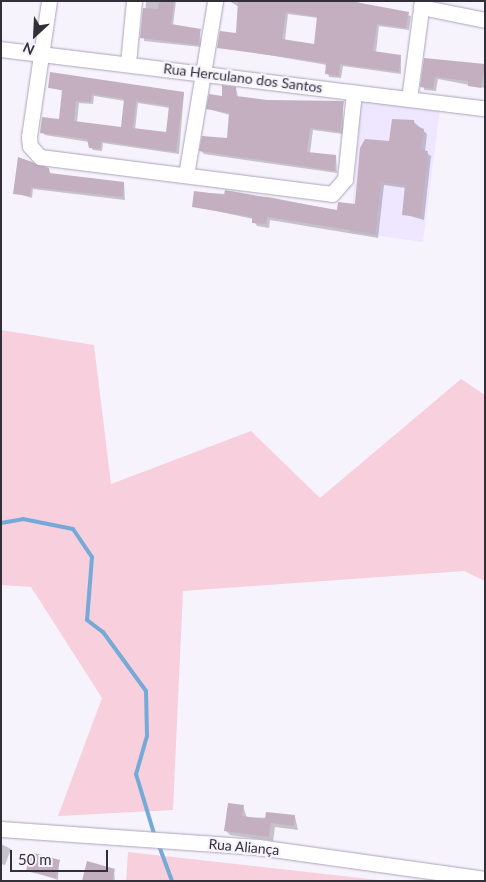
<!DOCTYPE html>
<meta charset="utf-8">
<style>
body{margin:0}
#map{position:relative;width:486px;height:882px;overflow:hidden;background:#f7f3fd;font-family:Lato,sans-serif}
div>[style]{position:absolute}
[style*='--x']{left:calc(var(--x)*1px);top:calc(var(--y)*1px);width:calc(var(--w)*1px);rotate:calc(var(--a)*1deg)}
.built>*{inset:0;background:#efe6ff}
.green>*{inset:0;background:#f8cfdc}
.shadow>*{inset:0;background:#0003}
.stream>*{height:4px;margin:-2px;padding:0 2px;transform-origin:2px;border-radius:2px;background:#75aad8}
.building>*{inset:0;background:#c3afc0}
.roads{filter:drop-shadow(0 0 1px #aaa3b9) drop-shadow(0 0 1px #aaa3b9)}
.minor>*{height:15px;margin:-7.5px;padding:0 7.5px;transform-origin:7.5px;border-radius:7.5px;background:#fff}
span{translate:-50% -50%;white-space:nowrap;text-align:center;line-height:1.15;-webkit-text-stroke:4.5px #f7f3fd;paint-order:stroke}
.street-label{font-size:14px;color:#332f38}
.frame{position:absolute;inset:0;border:2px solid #332f38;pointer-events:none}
.north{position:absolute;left:10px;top:10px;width:50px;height:50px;-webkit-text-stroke:4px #f7f3fd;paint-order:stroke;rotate:205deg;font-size:14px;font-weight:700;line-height:20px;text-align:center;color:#332f38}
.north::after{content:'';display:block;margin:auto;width:18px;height:22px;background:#332f38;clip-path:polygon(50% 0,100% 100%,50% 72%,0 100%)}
.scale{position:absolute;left:10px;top:850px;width:98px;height:22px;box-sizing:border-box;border:2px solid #332f38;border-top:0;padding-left:6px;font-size:15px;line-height:18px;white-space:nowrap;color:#332f38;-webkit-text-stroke:4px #f7f3fd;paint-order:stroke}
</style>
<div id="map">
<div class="built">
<div style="clip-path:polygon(362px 98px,440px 109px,423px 242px,350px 232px)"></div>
</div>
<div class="green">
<div style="clip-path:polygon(1px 330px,94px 345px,111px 484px,251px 431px,320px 498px,461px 379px,485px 395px,485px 581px,464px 571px,183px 591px,173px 810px,58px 816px,102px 698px,31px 587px,1px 585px)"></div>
<div style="clip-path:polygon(128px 852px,387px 881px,126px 881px)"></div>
</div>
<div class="shadow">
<div style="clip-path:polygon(146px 1px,176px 1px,173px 26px,200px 30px,201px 47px,144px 41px)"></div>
<div style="clip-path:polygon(evenodd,352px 1px,411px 16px,409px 30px,379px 26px,376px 53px,401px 57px,401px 74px,343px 66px,341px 78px,329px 77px,327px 65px,222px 47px,237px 34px,239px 7px,229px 1px,352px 1px,288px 14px,318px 18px,315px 45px,285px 40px,288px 14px)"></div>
<div style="clip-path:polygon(425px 60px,485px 65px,485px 88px,438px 79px,436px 91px,424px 90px)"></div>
<div style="clip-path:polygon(evenodd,51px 74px,184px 93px,179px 154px,103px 143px,102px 151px,93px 150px,89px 142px,45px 135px,42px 132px,60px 120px,63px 91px,50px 87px,51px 74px,94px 96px,125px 101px,122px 128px,77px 122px,79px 103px,93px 104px,94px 96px,51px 74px,138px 103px,170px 108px,167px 134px,135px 130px,138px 103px)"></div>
<div style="clip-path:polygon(236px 88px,238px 97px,267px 101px,343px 102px,343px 134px,313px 130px,310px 153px,336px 156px,337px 173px,204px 154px,201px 151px,228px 139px,230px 115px,208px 109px)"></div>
<div style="clip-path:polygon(414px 122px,427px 134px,425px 152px,431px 156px,424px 220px,403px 214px,406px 188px,384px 185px,378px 238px,270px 220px,269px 228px,257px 226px,253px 219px,193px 206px,195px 192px,269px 197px,338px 211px,356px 205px,391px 143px)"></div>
<div style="clip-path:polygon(49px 169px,51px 175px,124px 183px,125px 200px,33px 189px,32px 198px,15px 193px)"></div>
<div style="clip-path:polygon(243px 806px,247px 818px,295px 817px,298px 830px,275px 827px,273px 841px,230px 835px,226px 831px)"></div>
<div style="clip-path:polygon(1px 844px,11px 849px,5px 865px,1px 864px)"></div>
<div style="clip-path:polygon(59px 861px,58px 880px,27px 870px)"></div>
<div style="clip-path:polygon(114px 870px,115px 881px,83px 881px)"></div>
</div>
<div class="stream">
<div style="--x:1;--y:523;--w:22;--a:-10"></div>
<div style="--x:23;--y:519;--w:51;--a:11.3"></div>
<div style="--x:73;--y:529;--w:34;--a:56"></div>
<div style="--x:92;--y:557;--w:63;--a:94.5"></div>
<div style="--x:87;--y:620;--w:20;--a:37"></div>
<div style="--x:103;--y:632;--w:73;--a:53.9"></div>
<div style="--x:146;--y:691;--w:45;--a:88.7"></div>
<div style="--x:147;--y:736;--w:40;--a:106"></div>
<div style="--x:136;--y:774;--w:66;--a:73.2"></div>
<div style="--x:158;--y:843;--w:40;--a:69.8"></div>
</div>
<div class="building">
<div style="clip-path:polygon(159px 1px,174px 1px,171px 24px,201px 29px,198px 45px,140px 38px,143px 8px,158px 9px)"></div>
<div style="clip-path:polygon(evenodd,238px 1px,350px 1px,409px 12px,406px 28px,377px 24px,373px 51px,401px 55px,399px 72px,340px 64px,339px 76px,325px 74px,326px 63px,217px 48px,220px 31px,236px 33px,238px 1px,286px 12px,317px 17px,314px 44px,282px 39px,286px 12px)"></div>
<div style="clip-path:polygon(424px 58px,485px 64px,481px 88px,468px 86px,468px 81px,435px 77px,433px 89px,420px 87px)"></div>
<div style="clip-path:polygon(evenodd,50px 72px,184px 92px,176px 152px,101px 141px,100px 149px,89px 148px,87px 139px,40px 133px,42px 117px,59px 119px,62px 90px,48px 88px,50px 72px,92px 94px,124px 99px,121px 127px,74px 121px,76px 101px,91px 102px,92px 94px,50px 72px,136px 101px,169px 106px,166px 132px,133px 128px,136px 101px)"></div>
<div style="clip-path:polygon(222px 85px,236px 87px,236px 96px,267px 100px,344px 101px,340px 132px,310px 128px,307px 152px,336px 155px,335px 171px,199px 151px,202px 136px,227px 138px,229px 113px,206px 109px,209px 94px,222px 96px)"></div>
<div style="clip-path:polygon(392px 119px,414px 120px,414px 125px,424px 129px,421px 150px,428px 151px,421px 217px,402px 215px,405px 185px,381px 182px,375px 234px,267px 217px,266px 224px,252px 223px,252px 217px,192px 207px,194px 191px,224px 195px,225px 190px,337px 210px,338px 202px,355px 204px,360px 148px,365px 139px,389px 141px)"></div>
<div style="clip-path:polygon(18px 157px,49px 168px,49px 173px,124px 182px,123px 197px,31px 187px,30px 196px,13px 194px)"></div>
<div style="clip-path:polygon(228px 803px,244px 805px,242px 816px,265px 819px,266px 812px,295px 815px,294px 826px,271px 823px,269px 837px,224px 831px)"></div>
<div style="clip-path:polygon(30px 852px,60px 860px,56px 878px,26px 871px)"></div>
<div style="clip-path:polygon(87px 861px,115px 869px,112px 881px,82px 881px)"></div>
</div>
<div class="roads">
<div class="minor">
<div style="--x:49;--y:1;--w:137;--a:98.4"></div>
<div style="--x:29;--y:137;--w:9;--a:84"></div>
<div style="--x:30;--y:146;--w:15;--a:48"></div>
<div style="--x:40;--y:157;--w:294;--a:7.2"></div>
<div style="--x:332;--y:194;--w:20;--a:-49"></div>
<div style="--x:345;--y:179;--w:87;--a:-84.1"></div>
<div style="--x:421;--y:7;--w:65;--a:11.5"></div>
<div style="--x:1;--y:49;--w:488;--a:7"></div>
<div style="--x:128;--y:63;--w:62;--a:-84.5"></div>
<div style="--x:409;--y:99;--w:99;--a:-82.4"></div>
<div style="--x:186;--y:175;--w:176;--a:-80.5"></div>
<div style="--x:1;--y:829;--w:258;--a:4"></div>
<div style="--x:258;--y:847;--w:229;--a:8"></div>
</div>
</div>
<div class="street-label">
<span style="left:243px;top:78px;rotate:7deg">Rua Herculano dos Santos</span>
<span style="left:244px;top:847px;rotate:5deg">Rua Aliança</span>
</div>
<div class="frame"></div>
<div class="north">N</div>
<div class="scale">50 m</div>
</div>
